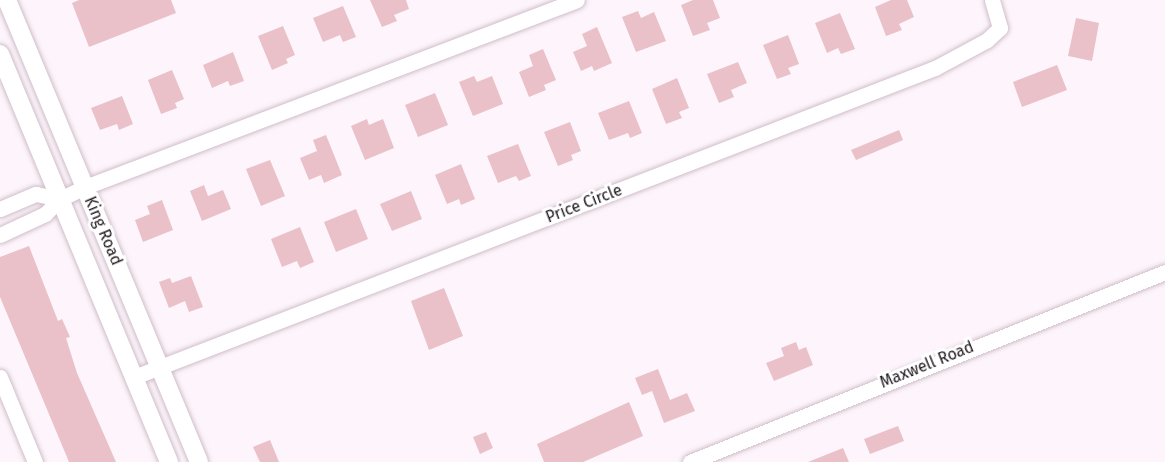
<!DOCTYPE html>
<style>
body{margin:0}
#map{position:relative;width:1165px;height:462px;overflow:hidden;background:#fdf5fb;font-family:"Fira Sans",sans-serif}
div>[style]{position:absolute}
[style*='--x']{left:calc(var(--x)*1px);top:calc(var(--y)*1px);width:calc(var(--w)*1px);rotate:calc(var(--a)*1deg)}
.building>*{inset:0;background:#eac0c9}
.roads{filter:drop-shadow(0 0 2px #d0bdca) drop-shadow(0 0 2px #d0bdca)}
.minor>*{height:15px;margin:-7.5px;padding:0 7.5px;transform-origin:7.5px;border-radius:7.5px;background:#fff}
.tertiary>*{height:18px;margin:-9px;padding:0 9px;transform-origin:9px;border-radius:9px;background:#fff}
span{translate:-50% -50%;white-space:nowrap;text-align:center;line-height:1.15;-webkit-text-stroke:6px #fff;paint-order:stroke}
.street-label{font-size:16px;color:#1f181d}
</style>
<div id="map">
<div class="building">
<div style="clip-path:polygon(79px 0,171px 0,176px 13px,89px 47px,72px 3px)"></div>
<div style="clip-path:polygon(370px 0,406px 0,409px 9px,394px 15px,397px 21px,382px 27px)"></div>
<div style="clip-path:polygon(693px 0,713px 0,720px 18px,707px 23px,710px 30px,693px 36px,681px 5px)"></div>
<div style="clip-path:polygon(891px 0,907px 0,914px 17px,899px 24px,902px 30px,886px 36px,875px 7px)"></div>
<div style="clip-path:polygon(343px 6px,356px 37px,343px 42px,340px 35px,323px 42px,313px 18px)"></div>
<div style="clip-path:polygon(638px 11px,641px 18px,654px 12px,666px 41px,636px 52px,622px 17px)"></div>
<div style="clip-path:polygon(840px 13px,855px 49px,841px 54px,838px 48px,827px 53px,815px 23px)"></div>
<div style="clip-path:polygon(1076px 18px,1099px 23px,1092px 61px,1068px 56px)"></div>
<div style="clip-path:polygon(283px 26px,295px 55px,286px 59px,288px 63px,272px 70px,258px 36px)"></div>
<div style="clip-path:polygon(597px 27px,612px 63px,594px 71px,592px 66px,581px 71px,573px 52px,587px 46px,582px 34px)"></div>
<div style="clip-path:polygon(788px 35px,799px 64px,788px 68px,791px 74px,777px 79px,763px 45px)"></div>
<div style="clip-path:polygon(543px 49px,556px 80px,544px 85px,546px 90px,529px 97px,519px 72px,533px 66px,529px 55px)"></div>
<div style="clip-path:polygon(233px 52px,244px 81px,230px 86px,228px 81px,212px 88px,203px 65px)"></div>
<div style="clip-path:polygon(738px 62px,747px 83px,731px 90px,734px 97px,719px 103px,707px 74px)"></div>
<div style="clip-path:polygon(1057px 65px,1067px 90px,1022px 107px,1013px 82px)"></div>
<div style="clip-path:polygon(172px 70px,184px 99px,175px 103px,177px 108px,161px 114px,148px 80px)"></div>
<div style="clip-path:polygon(474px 76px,477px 82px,492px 76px,503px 104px,473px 116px,459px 82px)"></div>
<div style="clip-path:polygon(677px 78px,689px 108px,679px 112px,682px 118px,666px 124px,652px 89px)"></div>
<div style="clip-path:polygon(435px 93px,448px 125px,418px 137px,405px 105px)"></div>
<div style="clip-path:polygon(122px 96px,133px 124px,119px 130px,117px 124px,100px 130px,91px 108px)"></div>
<div style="clip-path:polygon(629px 101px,642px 133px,630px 138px,628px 133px,609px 140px,598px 113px)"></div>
<div style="clip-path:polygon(367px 119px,369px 125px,383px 119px,394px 148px,365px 160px,351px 126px)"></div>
<div style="clip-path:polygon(570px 122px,581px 151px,571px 155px,573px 160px,558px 166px,544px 132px)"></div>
<div style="clip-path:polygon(899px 130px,903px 140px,856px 160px,851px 150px)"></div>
<div style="clip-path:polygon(326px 135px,342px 175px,324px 183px,321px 175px,309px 180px,300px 158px,317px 151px,313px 140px)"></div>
<div style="clip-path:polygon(518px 144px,531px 176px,519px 181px,516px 176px,498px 183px,487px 156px)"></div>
<div style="clip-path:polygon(270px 160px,285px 196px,261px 206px,246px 169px)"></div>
<div style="clip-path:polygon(461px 164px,475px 199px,461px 205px,459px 199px,447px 204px,435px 175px)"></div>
<div style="clip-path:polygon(204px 185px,208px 196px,223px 190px,231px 209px,202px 221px,190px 191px)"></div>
<div style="clip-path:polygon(411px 191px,422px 219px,392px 231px,380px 204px)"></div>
<div style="clip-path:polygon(162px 200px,173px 230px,143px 242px,135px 220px,150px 214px,147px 206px)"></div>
<div style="clip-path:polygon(356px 209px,368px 239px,336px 252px,324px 222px)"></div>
<div style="clip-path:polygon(300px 227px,314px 262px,300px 268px,297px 261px,282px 267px,271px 239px)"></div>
<div style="clip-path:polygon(29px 246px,58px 321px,62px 319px,70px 337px,66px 338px,77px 373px,116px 462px,69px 462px,0 297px,0 257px)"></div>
<div style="clip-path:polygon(191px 276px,203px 307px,189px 312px,185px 301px,169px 308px,159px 282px,170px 278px,172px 283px)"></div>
<div style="clip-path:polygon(444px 288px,463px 336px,429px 350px,411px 301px)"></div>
<div style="clip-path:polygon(796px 342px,799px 350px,806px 347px,813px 365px,774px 381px,766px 363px,784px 356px,781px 348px)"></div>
<div style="clip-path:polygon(658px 369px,670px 400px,687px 393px,695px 411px,664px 423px,652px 391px,642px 395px,635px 378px)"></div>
<div style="clip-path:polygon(629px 402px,643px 436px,583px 462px,544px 462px,537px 444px)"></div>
<div style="clip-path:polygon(898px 426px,904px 441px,870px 454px,864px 439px)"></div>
<div style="clip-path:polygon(486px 432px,493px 448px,480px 454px,473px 437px)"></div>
<div style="clip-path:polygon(270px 440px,279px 462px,260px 462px,253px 447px)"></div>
<div style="clip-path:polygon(843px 448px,849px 462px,808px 462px)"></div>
</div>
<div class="roads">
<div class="minor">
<div style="--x:0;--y:209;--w:39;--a:-23"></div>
<div style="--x:36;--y:194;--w:25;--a:12"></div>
<div style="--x:0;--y:235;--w:50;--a:-25"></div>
<div style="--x:45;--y:214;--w:21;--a:-45"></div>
<div style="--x:60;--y:199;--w:28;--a:-26"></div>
<div style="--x:85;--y:187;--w:526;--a:-20.81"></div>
<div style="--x:0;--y:377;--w:92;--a:67.6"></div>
<div style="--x:134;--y:377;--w:859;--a:-21.1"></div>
<div style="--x:935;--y:68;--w:59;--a:-28.3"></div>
<div style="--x:987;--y:40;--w:18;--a:-43"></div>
<div style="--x:1000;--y:28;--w:29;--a:-106"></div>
<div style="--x:690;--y:462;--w:512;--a:-21.8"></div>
</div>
<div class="tertiary">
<div style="--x:7;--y:0;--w:500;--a:67.43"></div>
<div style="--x:0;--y:54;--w:442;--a:67.5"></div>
</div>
</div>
<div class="street-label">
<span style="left:584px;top:204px;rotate:-21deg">Price Circle</span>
<span style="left:103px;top:231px;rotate:67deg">King Road</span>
<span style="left:927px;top:365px;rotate:-22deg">Maxwell Road</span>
</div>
</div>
